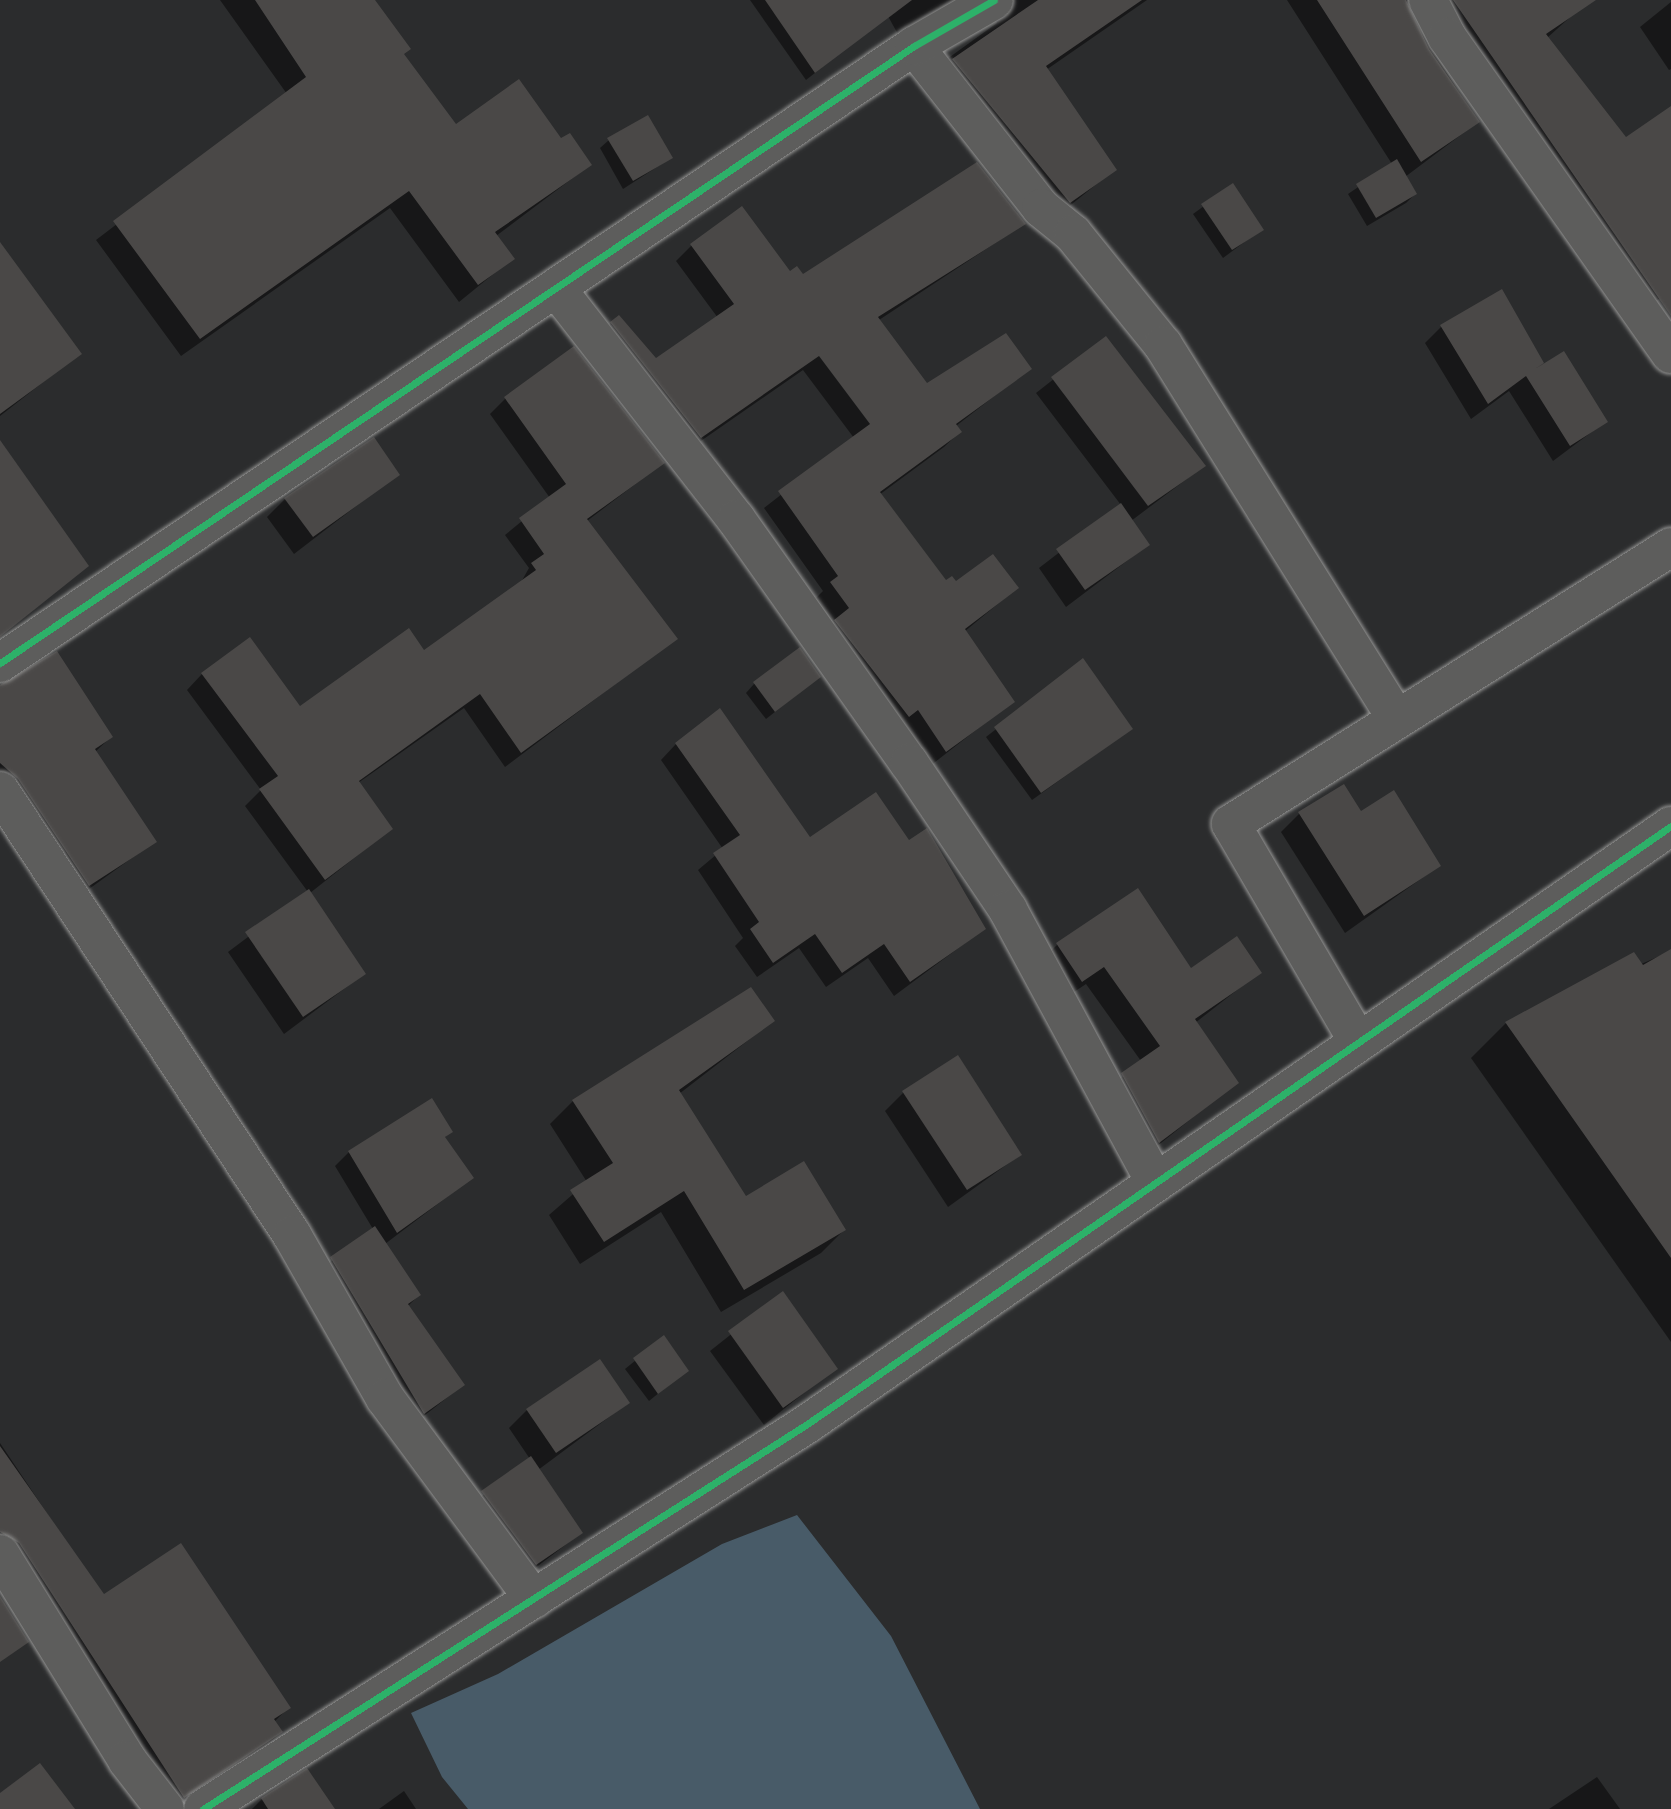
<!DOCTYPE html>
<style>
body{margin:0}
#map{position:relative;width:1671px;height:1809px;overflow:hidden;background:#2b2c2d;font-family:Sriracha,sans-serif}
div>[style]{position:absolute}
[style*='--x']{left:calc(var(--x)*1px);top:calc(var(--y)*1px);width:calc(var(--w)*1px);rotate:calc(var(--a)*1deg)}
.water>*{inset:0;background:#485b68}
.shadow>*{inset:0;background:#0007}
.building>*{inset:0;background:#4a4847}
.roads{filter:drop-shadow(0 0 2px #979796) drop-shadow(0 0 2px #979796)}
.minor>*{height:38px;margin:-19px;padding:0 19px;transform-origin:19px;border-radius:19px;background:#5d5d5c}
.cycleway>*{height:7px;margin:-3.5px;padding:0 3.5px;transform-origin:3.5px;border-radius:3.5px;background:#2db169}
span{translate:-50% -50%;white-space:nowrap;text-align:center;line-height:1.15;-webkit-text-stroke:6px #2a2d2e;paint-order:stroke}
</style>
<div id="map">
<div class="water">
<div style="clip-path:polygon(797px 1515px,891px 1636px,980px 1809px,468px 1809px,442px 1777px,411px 1713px,498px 1674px,722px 1544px)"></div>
</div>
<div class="shadow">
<div style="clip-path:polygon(220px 0,373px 0,402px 55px,456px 127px,561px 141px,590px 165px,496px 236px,512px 259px,459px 302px,390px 208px,181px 356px,96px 240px,287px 94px)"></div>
<div style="clip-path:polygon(750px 0,854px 0,873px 27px,806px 80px)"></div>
<div style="clip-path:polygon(879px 0,961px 0,899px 36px)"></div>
<div style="clip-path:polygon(987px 0,1147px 0,1046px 70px,1114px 170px,1051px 221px,929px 72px,997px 23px)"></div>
<div style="clip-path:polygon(1287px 0,1407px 0,1407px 10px,1478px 122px,1405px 177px,1415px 194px,1406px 203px,1367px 226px,1348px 194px,1392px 164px)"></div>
<div style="clip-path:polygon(1416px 0,1569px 0,1577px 11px,1547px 38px,1626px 139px,1671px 149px,1671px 291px,1638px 313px)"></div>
<div style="clip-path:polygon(1671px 2px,1671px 69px,1669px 70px,1640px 27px)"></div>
<div style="clip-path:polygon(609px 140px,671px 158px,623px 189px,600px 148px)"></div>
<div style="clip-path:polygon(1233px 185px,1262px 229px,1223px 258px,1193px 214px)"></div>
<div style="clip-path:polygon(1024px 224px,879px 320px,926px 385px,1030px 368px,956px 426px,960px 432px,944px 447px,879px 495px,945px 583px,1017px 588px,964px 632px,1012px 702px,930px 766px,820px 636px,834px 623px,816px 598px,823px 591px,764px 508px,854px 438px,803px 370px,685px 452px,596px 338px,611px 323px,656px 360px,718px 318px,676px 261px,692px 245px,802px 276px)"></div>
<div style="clip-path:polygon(0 243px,79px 354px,0 416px)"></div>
<div style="clip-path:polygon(1441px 327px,1542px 362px,1534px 370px,1605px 422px,1553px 461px,1509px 391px,1471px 419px,1425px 343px)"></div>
<div style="clip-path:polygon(1106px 338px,1204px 466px,1131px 521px,1148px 545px,1066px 607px,1039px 568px,1121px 505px,1036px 393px)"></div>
<div style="clip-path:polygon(506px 398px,663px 463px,587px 521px,675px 639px,505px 767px,464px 708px,358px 783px,391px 829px,310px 893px,364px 974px,284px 1034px,228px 952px,308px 892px,245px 806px,261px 790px,187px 690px,202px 674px,300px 708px,424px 652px,520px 584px,529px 568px,505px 535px,550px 498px,490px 414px)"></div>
<div style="clip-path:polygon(0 443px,87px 565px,0 637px)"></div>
<div style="clip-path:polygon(398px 474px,294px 554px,267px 517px,285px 499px)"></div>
<div style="clip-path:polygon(1083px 661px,1131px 729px,1032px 800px,986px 737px)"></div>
<div style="clip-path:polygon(819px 677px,766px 719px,746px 693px,754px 684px)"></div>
<div style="clip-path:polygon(0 695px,111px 737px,95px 752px,154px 842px,71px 902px,0 802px)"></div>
<div style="clip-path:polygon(676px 744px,809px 839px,909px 843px,984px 929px,894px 996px,868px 958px,826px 987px,799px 948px,757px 977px,735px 946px,743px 938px,698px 870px,723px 849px,661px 760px)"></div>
<div style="clip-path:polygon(1360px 813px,1439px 866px,1345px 933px,1281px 832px,1299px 814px)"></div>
<div style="clip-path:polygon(1058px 944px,1191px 970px,1260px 972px,1195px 1023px,1237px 1082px,1141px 1159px,1105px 1092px,1141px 1061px,1086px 984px,1065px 998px,1040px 962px)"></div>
<div style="clip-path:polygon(1671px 951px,1671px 1342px,1471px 1058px,1506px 1023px)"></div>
<div style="clip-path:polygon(773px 1021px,679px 1094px,745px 1198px,844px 1230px,821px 1253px,721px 1312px,661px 1212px,580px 1264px,549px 1215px,587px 1182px,550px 1124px,573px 1101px)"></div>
<div style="clip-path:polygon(904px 1092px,1020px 1155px,948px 1207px,885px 1111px)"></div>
<div style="clip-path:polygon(451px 1131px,444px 1138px,472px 1178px,385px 1244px,419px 1295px,408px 1306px,463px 1385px,405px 1431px,312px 1276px,373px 1229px,335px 1166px,349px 1152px)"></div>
<div style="clip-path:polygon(782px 1294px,835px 1368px,764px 1425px,710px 1351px)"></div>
<div style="clip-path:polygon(663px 1338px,687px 1370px,649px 1401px,625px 1369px)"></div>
<div style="clip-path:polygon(628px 1403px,538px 1470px,581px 1533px,517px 1582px,464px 1510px,530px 1459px,509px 1428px,527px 1410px)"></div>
<div style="clip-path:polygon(0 1443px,103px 1597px,288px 1708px,274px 1722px,281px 1732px,261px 1751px,175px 1809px,0 1563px)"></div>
<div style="clip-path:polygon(307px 1771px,333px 1809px,252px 1809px,262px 1799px)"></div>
<div style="clip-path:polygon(1597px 1777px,1620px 1809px,1549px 1809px)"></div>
<div style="clip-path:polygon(404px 1791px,416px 1809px,379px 1809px)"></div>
</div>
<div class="building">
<div style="clip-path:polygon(255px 0,375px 0,411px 49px,404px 54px,456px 124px,519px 79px,561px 138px,570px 133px,592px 165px,495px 232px,515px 259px,478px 285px,409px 191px,200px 339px,113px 221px,306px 77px)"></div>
<div style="clip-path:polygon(765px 0,912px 0,815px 73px)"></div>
<div style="clip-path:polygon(1038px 0,1142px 0,1046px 66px,1117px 170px,1070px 203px,952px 59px)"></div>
<div style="clip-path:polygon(1317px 0,1406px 0,1429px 49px,1480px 122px,1421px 162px)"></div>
<div style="clip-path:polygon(1453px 0,1596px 0,1546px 34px,1626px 137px,1671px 106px,1671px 316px)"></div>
<div style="clip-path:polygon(648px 115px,673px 158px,633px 181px,607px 138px)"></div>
<div style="clip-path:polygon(1397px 159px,1417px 194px,1376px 218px,1356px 184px)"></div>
<div style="clip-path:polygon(977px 162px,1026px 224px,878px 317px,927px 383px,1006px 333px,1032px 369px,956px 424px,962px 432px,880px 492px,946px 580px,952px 576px,956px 581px,993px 554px,1019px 588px,965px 629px,1015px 702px,946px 752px,918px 710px,909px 717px,834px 620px,849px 608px,830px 582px,838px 576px,778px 491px,870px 424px,819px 356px,701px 438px,610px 322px,619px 315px,656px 358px,734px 304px,690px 244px,742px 206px,790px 271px,797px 266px,803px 274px)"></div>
<div style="clip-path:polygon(1233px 183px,1264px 230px,1232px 250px,1201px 204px)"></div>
<div style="clip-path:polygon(0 242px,82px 354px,0 414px)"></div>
<div style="clip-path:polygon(1502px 289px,1544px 363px,1535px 369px,1564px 351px,1608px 422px,1570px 446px,1526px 376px,1488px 404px,1440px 325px)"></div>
<div style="clip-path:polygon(1106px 336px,1206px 466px,1148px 506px,1051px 377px)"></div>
<div style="clip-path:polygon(574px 346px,665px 463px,587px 519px,678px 639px,521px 753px,480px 694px,359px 781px,393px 829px,325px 880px,259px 789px,278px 776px,201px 673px,250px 637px,300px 706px,409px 628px,424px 650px,536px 570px,531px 563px,544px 554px,519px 518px,566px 484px,504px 397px)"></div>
<div style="clip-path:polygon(374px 437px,400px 475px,313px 537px,284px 498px)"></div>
<div style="clip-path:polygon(0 440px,89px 566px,0 637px)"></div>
<div style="clip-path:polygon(1121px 503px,1150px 545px,1085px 590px,1056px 549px)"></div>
<div style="clip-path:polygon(800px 647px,821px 677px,775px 712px,753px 682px)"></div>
<div style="clip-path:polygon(57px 651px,113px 737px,95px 749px,157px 842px,89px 886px,18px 779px,0 763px,0 685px)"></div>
<div style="clip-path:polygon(1083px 658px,1133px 729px,1041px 793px,994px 727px)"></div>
<div style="clip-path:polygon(720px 708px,810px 837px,876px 792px,909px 840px,927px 828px,986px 929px,910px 982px,884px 944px,842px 973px,815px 934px,773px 963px,750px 929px,759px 922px,713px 853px,740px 835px,675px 743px)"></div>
<div style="clip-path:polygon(1344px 784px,1361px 811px,1394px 790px,1441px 866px,1364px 916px,1298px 812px)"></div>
<div style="clip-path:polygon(1138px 888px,1191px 968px,1237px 936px,1262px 973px,1195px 1019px,1239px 1083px,1159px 1143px,1121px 1073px,1160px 1046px,1104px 967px,1082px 982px,1056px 943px)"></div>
<div style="clip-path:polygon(309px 889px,366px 974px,303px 1017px,245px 932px)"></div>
<div style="clip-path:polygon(1671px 949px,1671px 1258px,1505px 1022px,1634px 952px,1643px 965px)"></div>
<div style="clip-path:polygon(751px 987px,775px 1021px,679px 1090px,746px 1196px,804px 1161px,846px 1230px,744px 1290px,684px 1191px,604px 1242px,570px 1190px,613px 1163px,572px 1100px)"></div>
<div style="clip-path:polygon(958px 1055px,1022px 1155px,967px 1190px,902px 1091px)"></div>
<div style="clip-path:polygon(432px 1098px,453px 1132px,445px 1137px,474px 1178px,397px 1233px,348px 1151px)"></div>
<div style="clip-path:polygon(375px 1226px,421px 1295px,408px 1304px,465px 1385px,424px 1414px,330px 1257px)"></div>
<div style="clip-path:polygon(783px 1291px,838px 1369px,783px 1408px,728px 1331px)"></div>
<div style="clip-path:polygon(664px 1335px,689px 1371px,658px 1394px,633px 1358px)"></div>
<div style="clip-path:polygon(600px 1359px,630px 1403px,556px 1453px,526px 1409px)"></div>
<div style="clip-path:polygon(0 1446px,104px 1594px,181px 1543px,291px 1708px,274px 1719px,283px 1732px,184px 1798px,19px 1543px,0 1532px)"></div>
<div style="clip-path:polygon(531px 1456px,583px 1533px,536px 1565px,481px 1491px)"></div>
<div style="clip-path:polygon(0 1596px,29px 1642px,0 1662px)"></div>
<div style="clip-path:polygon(40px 1763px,75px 1809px,0 1809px,0 1793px)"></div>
<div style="clip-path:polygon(307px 1768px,335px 1809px,268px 1809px,261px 1798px)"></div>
</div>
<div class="roads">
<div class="minor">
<div style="--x:1428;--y:0;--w:42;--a:62.8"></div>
<div style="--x:1447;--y:37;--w:388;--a:54.8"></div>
<div style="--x:914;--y:46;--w:206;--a:51.9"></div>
<div style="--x:1041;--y:208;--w:41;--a:39.1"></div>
<div style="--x:1073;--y:234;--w:143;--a:51"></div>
<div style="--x:1163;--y:345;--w:441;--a:58"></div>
<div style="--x:556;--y:288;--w:293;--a:52.1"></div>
<div style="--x:736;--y:519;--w:299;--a:54.7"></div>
<div style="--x:909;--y:763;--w:177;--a:56"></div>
<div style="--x:1008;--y:910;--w:307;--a:61.6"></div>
<div style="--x:0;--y:663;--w:1103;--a:-34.02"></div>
<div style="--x:914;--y:46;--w:92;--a:-29.9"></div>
<div style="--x:0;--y:791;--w:531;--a:56.67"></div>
<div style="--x:292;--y:1235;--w:188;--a:60.3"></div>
<div style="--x:385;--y:1398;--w:250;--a:53.5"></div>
<div style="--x:1356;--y:1038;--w:248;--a:-120.3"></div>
<div style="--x:1231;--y:824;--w:520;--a:-32.19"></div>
<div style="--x:0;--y:1554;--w:242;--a:58.3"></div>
<div style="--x:127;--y:1760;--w:62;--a:52.2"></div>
<div style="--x:203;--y:1809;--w:716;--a:-32.51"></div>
<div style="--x:807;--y:1424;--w:1051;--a:-34.69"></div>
</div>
</div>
<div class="cycleway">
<div style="--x:0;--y:663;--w:1103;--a:-34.02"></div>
<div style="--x:914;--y:46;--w:92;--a:-29.9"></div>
<div style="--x:203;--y:1809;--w:716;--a:-32.51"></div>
<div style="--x:807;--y:1424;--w:1051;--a:-34.69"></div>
</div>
</div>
